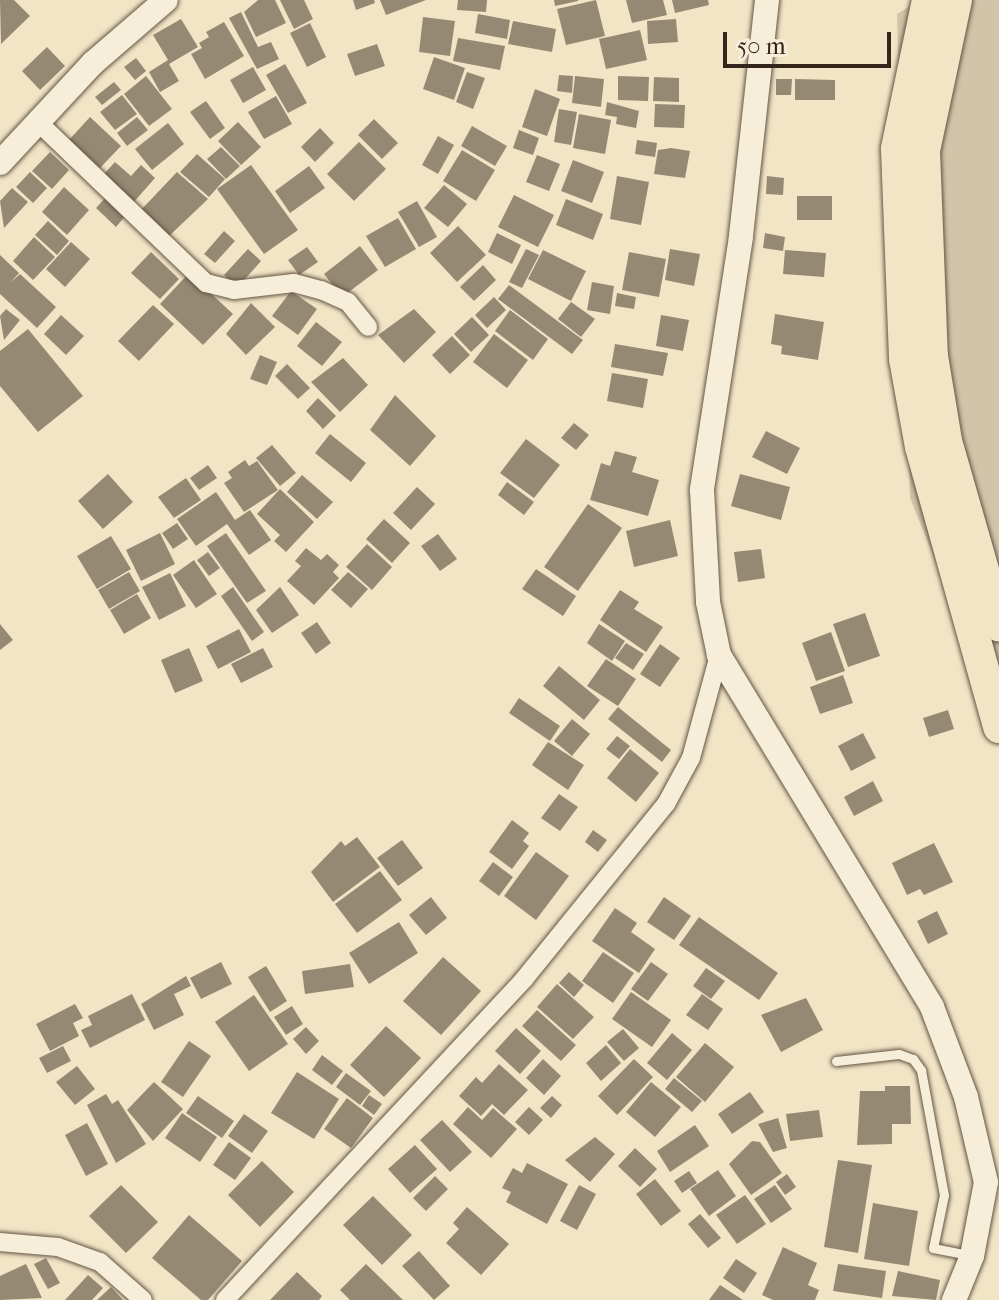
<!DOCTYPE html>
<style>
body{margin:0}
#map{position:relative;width:999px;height:1300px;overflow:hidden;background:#f2e5c6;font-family:"IM FELL French Canon",serif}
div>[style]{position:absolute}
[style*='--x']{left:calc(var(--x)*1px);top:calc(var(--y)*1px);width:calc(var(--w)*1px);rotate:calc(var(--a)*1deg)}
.green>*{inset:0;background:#d2c4a9}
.building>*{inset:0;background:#968973}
.roads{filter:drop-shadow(0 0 2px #635545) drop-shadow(0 0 2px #635545)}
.lane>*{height:9px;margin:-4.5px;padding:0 4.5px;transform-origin:4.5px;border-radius:4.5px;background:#f7eeda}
.street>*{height:18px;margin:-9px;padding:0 9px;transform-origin:9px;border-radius:9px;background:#f7eeda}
.secondary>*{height:24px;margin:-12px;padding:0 12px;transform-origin:12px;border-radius:12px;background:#f7eeda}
.highway>*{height:32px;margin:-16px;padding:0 16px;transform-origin:16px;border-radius:16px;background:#f2e5c6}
span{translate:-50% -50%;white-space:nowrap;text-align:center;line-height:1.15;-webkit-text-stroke:6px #f7eeda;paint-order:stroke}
.scale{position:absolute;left:723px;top:32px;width:168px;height:36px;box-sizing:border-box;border:4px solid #33251a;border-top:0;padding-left:10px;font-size:24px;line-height:28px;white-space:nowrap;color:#33251a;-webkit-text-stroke:6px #f7eeda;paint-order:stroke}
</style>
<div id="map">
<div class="green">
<div style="clip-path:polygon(920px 0,999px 0,999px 717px,910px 498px,897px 14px)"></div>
</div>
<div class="building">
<div style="clip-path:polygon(0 0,14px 0,30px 16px,1px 44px)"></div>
<div style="clip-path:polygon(258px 0,275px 0,286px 23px,256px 37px,244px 12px)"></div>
<div style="clip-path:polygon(280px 0,304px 0,313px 19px,294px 29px)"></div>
<div style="clip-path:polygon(353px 0,374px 0,375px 3px,356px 10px)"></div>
<div style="clip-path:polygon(380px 0,426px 0,386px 15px)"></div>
<div style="clip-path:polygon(458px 0,487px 0,486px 12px,457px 10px)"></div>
<div style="clip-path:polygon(554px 0,578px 0,578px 1px,555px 6px)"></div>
<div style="clip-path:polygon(596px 0,605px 36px,566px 45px,557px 9px)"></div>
<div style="clip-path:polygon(626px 0,663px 0,667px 15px,632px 23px)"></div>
<div style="clip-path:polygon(672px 0,708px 0,709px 5px,675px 13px)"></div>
<div style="clip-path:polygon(241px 12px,258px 47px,271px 42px,279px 59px,257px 69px,229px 18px)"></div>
<div style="clip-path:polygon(478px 14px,510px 20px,507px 39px,475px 33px)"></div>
<div style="clip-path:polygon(423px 17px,455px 21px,450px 56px,419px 52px)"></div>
<div style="clip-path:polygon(181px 19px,198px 47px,169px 64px,179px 81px,160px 92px,149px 72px,168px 60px,153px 35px)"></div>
<div style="clip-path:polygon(676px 19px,678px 42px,648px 44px,647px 21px)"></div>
<div style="clip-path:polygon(513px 21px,556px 29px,552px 52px,508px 44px)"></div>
<div style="clip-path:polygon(224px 22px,244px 56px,205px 79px,191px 54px,202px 48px,199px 43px,209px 37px,206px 32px)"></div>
<div style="clip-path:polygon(310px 23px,326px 57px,307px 67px,290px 33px)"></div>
<div style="clip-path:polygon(640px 30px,647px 60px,606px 69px,599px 39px)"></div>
<div style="clip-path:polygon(458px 38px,505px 46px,500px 70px,453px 61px)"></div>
<div style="clip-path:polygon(377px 44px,385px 66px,355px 76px,347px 54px)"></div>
<div style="clip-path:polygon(47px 47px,65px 66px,40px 90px,22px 71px)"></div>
<div style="clip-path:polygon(434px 57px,465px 68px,454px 100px,423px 89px)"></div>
<div style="clip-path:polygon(136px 58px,146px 71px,135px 80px,124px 67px)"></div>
<div style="clip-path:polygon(285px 64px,307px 103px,288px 113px,266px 75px)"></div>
<div style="clip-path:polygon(253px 67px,266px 90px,243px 103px,230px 80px)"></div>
<div style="clip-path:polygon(467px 72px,485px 78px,473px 109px,456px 102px)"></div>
<div style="clip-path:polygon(559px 75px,573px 76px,572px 93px,557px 91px)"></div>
<div style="clip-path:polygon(146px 76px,172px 109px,149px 126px,124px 94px)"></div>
<div style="clip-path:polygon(575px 76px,604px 79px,601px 107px,572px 103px)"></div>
<div style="clip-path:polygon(618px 76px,649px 77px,648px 101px,618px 100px)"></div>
<div style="clip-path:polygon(654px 77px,679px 78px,679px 102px,653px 101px)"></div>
<div style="clip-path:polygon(776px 79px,792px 79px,791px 95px,776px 95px)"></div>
<div style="clip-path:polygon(795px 79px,835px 80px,835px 100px,795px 100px)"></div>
<div style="clip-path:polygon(114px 82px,121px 90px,102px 105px,95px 97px)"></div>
<div style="clip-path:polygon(535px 89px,560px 99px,547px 136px,522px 127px)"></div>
<div style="clip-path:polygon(122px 95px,137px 114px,115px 130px,100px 112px)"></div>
<div style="clip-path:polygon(276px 96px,292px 124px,264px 139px,248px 112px)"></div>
<div style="clip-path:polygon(206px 101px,225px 128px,210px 139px,190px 112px)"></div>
<div style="clip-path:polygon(607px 102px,639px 111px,636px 128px,616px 124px,617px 117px,605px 115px)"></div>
<div style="clip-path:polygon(655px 104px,685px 105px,684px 128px,654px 127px)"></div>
<div style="clip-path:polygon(559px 109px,577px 112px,571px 145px,554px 142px)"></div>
<div style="clip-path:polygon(579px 114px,611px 120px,605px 154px,573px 148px)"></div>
<div style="clip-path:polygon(90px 117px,121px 146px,100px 168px,69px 140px)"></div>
<div style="clip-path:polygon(137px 117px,148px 130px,127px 146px,117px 133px)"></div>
<div style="clip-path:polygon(374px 119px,398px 143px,382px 159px,358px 135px)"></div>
<div style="clip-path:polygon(238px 122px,261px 147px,241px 165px,218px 141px)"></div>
<div style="clip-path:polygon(168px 123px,184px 144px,152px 170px,135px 149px)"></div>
<div style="clip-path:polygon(472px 126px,507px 146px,495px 166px,461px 146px)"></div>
<div style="clip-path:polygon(320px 128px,334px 143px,315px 162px,301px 147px)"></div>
<div style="clip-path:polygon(519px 130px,539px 138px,533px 155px,513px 148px)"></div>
<div style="clip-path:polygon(438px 136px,454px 145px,438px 174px,422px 165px)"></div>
<div style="clip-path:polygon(637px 140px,657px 143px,655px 157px,635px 154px)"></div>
<div style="clip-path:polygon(359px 142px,386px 169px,354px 201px,327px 174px)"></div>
<div style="clip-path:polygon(221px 147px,240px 166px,226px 179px,207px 159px)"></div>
<div style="clip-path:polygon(671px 148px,690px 151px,685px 178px,654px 174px,658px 150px)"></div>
<div style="clip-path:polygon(462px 150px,495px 170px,476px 201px,443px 181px)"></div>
<div style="clip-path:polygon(50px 152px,69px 170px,52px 189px,32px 171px)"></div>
<div style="clip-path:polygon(197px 154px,225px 179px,209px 197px,180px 172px)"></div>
<div style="clip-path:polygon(537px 155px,560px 164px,549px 191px,526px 182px)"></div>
<div style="clip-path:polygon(573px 160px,604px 172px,592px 203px,561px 191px)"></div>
<div style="clip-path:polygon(115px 162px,131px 176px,141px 165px,155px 178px,133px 203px,103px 175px)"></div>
<div style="clip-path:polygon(251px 165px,298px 230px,264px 254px,217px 189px)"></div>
<div style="clip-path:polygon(309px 166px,325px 188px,290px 213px,275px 191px)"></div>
<div style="clip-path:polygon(30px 172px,47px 188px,33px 203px,16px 187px)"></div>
<div style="clip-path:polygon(177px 172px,208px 199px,168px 237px,140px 211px)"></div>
<div style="clip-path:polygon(617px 176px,649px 182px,641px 225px,610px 219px)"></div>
<div style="clip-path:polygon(767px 176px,784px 178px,783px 195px,766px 194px)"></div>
<div style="clip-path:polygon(444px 185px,467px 204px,448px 227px,424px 208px)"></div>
<div style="clip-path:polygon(64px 187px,89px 210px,67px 235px,42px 212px)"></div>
<div style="clip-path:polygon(12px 188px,28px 202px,4px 228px,0 201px)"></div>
<div style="clip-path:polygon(514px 195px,554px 215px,538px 247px,498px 227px)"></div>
<div style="clip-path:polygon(107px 196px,127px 214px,116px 227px,96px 208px)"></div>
<div style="clip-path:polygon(797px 196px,832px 196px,832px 220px,797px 220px)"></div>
<div style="clip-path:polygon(566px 199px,603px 214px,593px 240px,556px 225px)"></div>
<div style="clip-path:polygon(417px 201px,437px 237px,419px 247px,398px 212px)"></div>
<div style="clip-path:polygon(398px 218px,416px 249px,385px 267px,366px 236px)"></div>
<div style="clip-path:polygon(48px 221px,69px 241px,57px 255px,35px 235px)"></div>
<div style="clip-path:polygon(458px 226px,486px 255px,457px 282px,430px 253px)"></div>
<div style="clip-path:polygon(224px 231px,235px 241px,215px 263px,204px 254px)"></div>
<div style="clip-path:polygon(497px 233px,521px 245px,512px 264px,488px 252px)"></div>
<div style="clip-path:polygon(765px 233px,785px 237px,783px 251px,763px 248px)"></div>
<div style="clip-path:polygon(34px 237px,55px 257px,33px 280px,13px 261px)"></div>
<div style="clip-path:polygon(71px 242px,90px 259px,65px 287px,46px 269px)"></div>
<div style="clip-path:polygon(360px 246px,378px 270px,342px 297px,324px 274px)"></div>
<div style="clip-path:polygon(307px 247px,318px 262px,299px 275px,288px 260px)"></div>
<div style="clip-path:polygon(248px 249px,261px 261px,237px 288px,224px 275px)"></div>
<div style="clip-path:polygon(526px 249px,539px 255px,522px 288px,509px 282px)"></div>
<div style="clip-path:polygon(670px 249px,700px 254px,694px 286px,665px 280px)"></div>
<div style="clip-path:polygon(543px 250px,586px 271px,571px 301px,528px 279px)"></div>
<div style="clip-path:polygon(785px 250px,826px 253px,824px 277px,783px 274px)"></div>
<div style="clip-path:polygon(151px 252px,179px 279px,160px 299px,131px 273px)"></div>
<div style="clip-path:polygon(629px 252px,666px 259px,659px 297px,622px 290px)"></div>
<div style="clip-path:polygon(0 255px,19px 273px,10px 283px,20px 274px,56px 307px,37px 328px,0 294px)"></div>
<div style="clip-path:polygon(483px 265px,496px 280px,474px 301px,460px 287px)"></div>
<div style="clip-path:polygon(189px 273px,233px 314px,203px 345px,160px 304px)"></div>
<div style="clip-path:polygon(592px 282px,614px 286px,610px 314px,587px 310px)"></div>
<div style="clip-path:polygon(509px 285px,583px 340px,572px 354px,498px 299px)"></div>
<div style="clip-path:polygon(291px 291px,317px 309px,298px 335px,272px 316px)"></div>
<div style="clip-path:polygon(617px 293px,636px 297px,634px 309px,615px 306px)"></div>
<div style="clip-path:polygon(494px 297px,506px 310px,487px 328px,475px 315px)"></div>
<div style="clip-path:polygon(571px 302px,595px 319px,581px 337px,558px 319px)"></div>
<div style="clip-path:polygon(251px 303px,275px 327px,246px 355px,226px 334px)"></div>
<div style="clip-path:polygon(153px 305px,174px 324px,139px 361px,118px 341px)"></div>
<div style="clip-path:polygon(6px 309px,20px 320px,4px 340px,0 316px)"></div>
<div style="clip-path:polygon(414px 309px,436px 332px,404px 363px,378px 335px)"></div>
<div style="clip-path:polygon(510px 310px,548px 339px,533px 360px,495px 331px)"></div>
<div style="clip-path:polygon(775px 314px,824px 322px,818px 360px,781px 354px,782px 346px,771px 344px)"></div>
<div style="clip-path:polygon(61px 315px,84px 336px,66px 355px,44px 334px)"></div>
<div style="clip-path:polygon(661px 315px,689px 320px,683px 351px,656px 346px)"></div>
<div style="clip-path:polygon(472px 317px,489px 335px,471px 352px,454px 334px)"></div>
<div style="clip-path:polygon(316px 322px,342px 342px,322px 366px,297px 346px)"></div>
<div style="clip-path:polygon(28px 329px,83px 396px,38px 432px,0 386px,0 351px)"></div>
<div style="clip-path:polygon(494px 334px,528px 360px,507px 388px,473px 362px)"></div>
<div style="clip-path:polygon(452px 336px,470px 355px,450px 374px,432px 355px)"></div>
<div style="clip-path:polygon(615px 344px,668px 353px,663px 376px,611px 367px)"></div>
<div style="clip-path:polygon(260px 355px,277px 362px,267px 385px,250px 379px)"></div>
<div style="clip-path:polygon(343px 358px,368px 385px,340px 412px,311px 382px)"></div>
<div style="clip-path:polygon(287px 364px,310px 388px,298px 399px,275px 376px)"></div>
<div style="clip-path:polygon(612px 373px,648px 379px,643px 408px,607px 401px)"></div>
<div style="clip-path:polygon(395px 395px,436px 436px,410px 466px,370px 430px)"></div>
<div style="clip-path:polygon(318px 398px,336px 416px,323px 429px,306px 411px)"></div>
<div style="clip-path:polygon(574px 423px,589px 435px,576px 450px,561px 438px)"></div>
<div style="clip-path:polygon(766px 431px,800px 448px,787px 474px,752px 457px)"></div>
<div style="clip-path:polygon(330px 434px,366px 463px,351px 482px,315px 453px)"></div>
<div style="clip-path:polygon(526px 439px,560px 465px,534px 498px,500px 473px)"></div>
<div style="clip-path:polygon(272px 445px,296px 473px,280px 486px,256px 458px)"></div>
<div style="clip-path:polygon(615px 451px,637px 457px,632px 472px,659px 480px,648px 516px,590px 500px,601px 463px,610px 466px)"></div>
<div style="clip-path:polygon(245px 460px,249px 466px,257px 461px,278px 490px,244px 512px,224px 483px,232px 478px,228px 472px)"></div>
<div style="clip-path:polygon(208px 465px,217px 478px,199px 490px,190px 478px)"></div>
<div style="clip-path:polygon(108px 474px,133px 502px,103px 529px,78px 501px)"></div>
<div style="clip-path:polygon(740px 474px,790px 487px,781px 520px,731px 506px)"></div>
<div style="clip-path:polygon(302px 475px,333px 502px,317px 519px,287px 492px)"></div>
<div style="clip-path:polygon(186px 478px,201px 500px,174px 518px,158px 497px)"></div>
<div style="clip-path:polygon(507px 482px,534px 502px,524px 515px,498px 495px)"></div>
<div style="clip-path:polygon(417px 487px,435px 504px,411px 530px,393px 513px)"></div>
<div style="clip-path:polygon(280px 489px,314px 522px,286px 552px,274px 541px,280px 535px,257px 514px)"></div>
<div style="clip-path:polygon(216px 492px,235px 520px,250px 510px,271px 540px,249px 555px,227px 524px,196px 546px,177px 519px)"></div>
<div style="clip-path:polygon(588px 504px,622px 528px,578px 591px,544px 567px)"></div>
<div style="clip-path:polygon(384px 519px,410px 543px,392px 563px,366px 539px)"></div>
<div style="clip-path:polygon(670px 520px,678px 556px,634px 567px,626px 531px)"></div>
<div style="clip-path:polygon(177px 523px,188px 539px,173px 549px,162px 533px)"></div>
<div style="clip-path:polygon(160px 533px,175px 564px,141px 581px,126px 550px)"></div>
<div style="clip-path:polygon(226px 533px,266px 591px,247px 603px,207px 546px)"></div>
<div style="clip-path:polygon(438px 534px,457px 559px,440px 571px,421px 546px)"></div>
<div style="clip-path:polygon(111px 536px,131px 569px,97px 589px,77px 556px)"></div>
<div style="clip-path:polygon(367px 544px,392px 567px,372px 590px,346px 567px)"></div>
<div style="clip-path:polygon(306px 548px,321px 560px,327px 554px,339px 565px,333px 572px,339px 578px,314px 605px,287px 581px,301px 566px,295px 561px)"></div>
<div style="clip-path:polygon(761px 549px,765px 578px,738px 582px,734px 552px)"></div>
<div style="clip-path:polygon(208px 552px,220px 568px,209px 576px,197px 560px)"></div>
<div style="clip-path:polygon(194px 560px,217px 594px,196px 608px,173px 575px)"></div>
<div style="clip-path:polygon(536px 569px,576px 596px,563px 616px,522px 589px)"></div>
<div style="clip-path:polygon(129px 572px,140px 591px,109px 609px,98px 590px)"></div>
<div style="clip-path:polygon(348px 572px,368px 589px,351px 608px,331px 590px)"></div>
<div style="clip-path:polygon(170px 573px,186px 606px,159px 620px,142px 587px)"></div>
<div style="clip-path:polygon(233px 587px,264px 632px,252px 641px,221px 596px)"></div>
<div style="clip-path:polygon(280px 587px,299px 615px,272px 633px,256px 610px)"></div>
<div style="clip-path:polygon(620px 590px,639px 602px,634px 609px,663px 627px,646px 652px,600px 620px)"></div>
<div style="clip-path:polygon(137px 594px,151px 618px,124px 634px,110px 610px)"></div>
<div style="clip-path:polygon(865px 613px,880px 656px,848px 667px,833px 624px)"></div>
<div style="clip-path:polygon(317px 622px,331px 643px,316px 654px,301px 633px)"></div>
<div style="clip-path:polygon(0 624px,13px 640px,0 650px)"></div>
<div style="clip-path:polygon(599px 624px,625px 641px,612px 661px,587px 643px)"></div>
<div style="clip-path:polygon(239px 629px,251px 652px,218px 669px,206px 646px)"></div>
<div style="clip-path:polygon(831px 632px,845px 671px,816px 681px,802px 643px)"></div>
<div style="clip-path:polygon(626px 643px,644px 654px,633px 670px,615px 658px)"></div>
<div style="clip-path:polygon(660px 644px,680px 658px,660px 687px,640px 674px)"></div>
<div style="clip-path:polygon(189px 648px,203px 681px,175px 693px,161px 660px)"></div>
<div style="clip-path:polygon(263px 648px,273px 667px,241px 683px,231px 664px)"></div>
<div style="clip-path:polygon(606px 659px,636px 679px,618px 706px,587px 686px)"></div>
<div style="clip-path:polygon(559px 666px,600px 700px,584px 720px,543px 686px)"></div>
<div style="clip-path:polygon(843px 675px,853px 703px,820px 714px,810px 687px)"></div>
<div style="clip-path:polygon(519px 698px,560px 726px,550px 741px,509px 713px)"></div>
<div style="clip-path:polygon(618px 707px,671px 750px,662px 762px,608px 719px)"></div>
<div style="clip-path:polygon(948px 710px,954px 729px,929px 737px,923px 718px)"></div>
<div style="clip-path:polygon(572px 719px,590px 734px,572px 756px,554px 741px)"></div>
<div style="clip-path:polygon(863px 733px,876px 758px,851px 771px,838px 746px)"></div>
<div style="clip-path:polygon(617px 736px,630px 746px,619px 759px,606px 749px)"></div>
<div style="clip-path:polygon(548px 742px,584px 765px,568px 790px,532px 765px)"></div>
<div style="clip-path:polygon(630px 749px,659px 773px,636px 802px,607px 778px)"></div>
<div style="clip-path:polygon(873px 781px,883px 801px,854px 816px,844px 797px)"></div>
<div style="clip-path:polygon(559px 794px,578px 807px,560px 831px,541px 818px)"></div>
<div style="clip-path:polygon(512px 820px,529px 833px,523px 841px,529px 846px,512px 869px,489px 852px)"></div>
<div style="clip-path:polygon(593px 830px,607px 840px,598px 852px,585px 842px)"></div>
<div style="clip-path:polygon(357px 837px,380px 867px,333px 902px,311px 872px,341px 841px,345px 846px)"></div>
<div style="clip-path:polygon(402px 840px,423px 868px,398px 886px,377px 858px)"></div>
<div style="clip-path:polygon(934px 843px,953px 882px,924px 895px,920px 889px,907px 895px,892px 863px)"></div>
<div style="clip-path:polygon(536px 852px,569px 876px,536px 920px,504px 896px)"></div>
<div style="clip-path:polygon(493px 862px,513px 877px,499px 896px,479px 881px)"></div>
<div style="clip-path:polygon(380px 871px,402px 900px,357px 933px,335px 904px)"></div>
<div style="clip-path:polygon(431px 897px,447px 918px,426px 935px,409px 915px)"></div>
<div style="clip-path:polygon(664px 897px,691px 916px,674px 940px,647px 922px)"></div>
<div style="clip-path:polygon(615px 908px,637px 923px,631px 932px,655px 949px,639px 973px,592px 941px)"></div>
<div style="clip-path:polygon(937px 911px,948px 934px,928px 944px,917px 921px)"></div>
<div style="clip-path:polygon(699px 917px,778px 973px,759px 1000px,679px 945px)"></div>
<div style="clip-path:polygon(399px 922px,418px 953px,369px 984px,349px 953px)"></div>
<div style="clip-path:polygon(603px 952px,634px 973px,613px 1003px,582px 981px)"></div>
<div style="clip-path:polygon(443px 957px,481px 991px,441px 1035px,403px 1001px)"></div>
<div style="clip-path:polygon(221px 962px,232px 984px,201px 999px,190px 978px)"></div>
<div style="clip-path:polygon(651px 962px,668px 974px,648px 1001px,631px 989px)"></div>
<div style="clip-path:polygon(350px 964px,354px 987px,305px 994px,302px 971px)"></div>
<div style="clip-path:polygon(266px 966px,287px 1001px,270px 1012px,248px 977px)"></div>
<div style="clip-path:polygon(706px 968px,725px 981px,711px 999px,693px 986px)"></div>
<div style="clip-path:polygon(569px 972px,584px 985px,574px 997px,559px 983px)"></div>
<div style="clip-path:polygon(186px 976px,191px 986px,174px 994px,184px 1015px,154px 1030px,141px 1004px)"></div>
<div style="clip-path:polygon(557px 984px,594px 1017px,573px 1039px,537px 1007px)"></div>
<div style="clip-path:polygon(631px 992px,671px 1020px,652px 1047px,612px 1019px)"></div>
<div style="clip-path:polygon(132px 994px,145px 1020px,90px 1048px,81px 1030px,92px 1025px,88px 1016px)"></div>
<div style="clip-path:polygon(702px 994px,723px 1009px,708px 1030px,686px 1015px)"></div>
<div style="clip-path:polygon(254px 995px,288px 1044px,249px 1071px,215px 1022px)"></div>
<div style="clip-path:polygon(806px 998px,823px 1030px,781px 1052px,761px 1015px)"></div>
<div style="clip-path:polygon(75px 1004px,83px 1018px,73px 1023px,79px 1036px,50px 1051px,36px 1024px)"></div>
<div style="clip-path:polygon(292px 1006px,303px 1024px,286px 1035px,274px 1017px)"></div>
<div style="clip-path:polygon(537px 1010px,576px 1045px,561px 1061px,522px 1026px)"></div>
<div style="clip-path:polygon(386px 1026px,421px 1058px,384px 1097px,350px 1065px)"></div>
<div style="clip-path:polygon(306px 1027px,319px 1041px,306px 1054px,293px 1039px)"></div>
<div style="clip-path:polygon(516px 1028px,541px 1051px,520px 1074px,495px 1051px)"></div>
<div style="clip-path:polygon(623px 1029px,639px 1048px,624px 1061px,607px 1042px)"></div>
<div style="clip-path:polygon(672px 1033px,692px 1050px,667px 1080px,647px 1063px)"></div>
<div style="clip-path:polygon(189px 1041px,211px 1056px,183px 1097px,161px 1082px)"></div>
<div style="clip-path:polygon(705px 1043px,734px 1067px,705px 1102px,676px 1077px)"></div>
<div style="clip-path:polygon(606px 1045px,621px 1063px,601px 1081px,586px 1063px)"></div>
<div style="clip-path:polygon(63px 1046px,71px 1061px,47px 1073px,39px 1058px)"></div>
<div style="clip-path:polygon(322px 1055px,343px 1071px,332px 1085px,312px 1070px)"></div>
<div style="clip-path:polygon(543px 1059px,561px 1076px,544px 1095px,526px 1078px)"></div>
<div style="clip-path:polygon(634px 1059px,653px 1077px,617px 1115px,598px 1096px)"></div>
<div style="clip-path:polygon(499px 1064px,528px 1090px,504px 1115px,492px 1104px,481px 1116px,459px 1096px,476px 1077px,482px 1083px)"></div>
<div style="clip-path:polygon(77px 1066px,95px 1089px,75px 1105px,56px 1082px)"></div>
<div style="clip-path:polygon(297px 1072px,339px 1099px,314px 1139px,271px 1113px)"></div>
<div style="clip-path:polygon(346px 1073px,371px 1091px,360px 1105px,336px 1087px)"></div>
<div style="clip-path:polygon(674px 1078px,702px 1101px,692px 1112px,665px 1089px)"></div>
<div style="clip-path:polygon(154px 1082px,183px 1109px,153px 1141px,127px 1110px)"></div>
<div style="clip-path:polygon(651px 1082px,681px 1107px,655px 1137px,626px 1112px)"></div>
<div style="clip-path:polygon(885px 1086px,910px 1086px,911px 1124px,892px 1124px,892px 1144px,857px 1145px,860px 1091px,885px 1091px)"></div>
<div style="clip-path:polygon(750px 1092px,764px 1112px,732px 1134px,718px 1114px)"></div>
<div style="clip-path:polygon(106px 1094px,112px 1104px,118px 1100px,146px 1144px,116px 1163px,87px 1105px)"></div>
<div style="clip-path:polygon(369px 1095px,382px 1104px,374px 1115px,362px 1106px)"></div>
<div style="clip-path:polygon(198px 1096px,234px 1121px,222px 1138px,186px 1113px)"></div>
<div style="clip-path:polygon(552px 1096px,562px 1105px,551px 1118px,540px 1108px)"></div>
<div style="clip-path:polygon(347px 1098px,373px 1118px,351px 1148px,324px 1129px)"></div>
<div style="clip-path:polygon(468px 1107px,482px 1120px,493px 1108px,517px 1129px,491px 1158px,453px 1124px)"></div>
<div style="clip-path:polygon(529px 1107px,543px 1120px,529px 1135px,515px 1122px)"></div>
<div style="clip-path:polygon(819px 1110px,823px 1137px,790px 1141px,786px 1114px)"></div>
<div style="clip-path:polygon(182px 1113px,217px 1137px,200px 1162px,165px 1138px)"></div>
<div style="clip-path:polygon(244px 1114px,268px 1131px,252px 1153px,228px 1136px)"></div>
<div style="clip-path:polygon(778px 1118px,787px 1148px,773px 1152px,758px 1124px)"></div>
<div style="clip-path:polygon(442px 1120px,472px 1152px,450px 1172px,420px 1140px)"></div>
<div style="clip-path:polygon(87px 1123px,108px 1164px,86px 1176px,65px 1135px)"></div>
<div style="clip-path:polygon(695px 1125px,709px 1146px,670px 1172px,657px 1151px)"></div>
<div style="clip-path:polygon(595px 1137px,615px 1154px,590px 1182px,565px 1160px)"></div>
<div style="clip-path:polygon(752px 1141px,760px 1142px,782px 1173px,751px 1195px,729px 1164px)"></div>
<div style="clip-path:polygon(229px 1142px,251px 1158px,235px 1180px,213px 1165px)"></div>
<div style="clip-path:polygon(415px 1145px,437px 1169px,410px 1193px,388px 1169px)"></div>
<div style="clip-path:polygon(635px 1148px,657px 1169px,640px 1187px,618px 1166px)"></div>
<div style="clip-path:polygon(838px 1160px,872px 1165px,858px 1253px,824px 1247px)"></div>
<div style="clip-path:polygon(262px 1161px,294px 1192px,260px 1227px,228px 1195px)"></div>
<div style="clip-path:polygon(527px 1163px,568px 1184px,547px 1224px,506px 1202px,511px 1192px,502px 1188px,513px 1168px,522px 1173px)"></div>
<div style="clip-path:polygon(718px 1170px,736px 1196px,709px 1216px,690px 1189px)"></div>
<div style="clip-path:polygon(689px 1171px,697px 1183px,682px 1193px,674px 1181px)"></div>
<div style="clip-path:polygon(787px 1174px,796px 1187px,785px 1195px,776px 1182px)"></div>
<div style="clip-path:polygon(435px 1176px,448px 1189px,426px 1211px,413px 1198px)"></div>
<div style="clip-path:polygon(655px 1179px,681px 1211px,661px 1226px,636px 1194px)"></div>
<div style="clip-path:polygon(121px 1185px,158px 1222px,126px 1253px,89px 1216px)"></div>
<div style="clip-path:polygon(579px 1185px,596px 1194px,577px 1230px,560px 1221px)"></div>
<div style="clip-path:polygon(775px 1185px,792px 1209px,771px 1223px,754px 1199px)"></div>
<div style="clip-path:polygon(745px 1195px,766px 1224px,737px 1244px,716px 1215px)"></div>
<div style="clip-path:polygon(373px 1196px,412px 1235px,382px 1265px,343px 1225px)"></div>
<div style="clip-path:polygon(873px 1203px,918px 1211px,909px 1266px,864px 1259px)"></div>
<div style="clip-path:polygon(467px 1207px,509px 1244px,481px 1275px,446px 1243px,459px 1229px,453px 1223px)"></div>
<div style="clip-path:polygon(700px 1214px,721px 1238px,708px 1248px,688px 1224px)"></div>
<div style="clip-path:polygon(189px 1215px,242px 1261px,208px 1300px,201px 1300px,152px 1258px)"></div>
<div style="clip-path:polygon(783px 1247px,817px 1263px,808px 1285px,819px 1290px,815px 1300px,773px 1300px,762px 1295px)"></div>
<div style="clip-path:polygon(419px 1251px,450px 1286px,434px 1300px,402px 1266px)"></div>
<div style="clip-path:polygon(46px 1258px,60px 1283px,48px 1289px,34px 1264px)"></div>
<div style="clip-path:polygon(736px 1259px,757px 1273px,744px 1293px,723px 1278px)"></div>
<div style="clip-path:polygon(26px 1264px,42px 1298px,0 1300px,0 1276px)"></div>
<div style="clip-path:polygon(366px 1264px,403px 1300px,350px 1300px,340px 1290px)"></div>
<div style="clip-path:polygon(838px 1264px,886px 1271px,882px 1298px,833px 1291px)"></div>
<div style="clip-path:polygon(898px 1271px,940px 1280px,936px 1300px,892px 1296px)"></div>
<div style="clip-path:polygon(297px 1272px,322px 1296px,319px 1300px,270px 1300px)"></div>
<div style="clip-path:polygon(88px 1275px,103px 1288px,92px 1300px,65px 1300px)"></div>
<div style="clip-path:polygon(720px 1285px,743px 1300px,709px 1300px)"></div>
<div style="clip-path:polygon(111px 1287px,123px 1300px,97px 1300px)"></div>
</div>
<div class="roads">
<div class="lane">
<div style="--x:836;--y:1061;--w:63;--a:-6.3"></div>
<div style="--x:899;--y:1054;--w:15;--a:20"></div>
<div style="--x:913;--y:1059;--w:14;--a:54"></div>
<div style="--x:921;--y:1070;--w:127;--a:79.6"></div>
<div style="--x:944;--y:1195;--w:54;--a:101.7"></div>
<div style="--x:933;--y:1248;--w:37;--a:11"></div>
</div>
<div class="street">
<div style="--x:38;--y:122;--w:233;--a:43.8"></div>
<div style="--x:206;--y:283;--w:29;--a:14"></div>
<div style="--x:234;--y:290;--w:60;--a:-6.7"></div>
<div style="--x:294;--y:283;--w:28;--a:15"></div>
<div style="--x:321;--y:290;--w:30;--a:24"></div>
<div style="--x:348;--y:302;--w:32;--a:51"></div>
<div style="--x:0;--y:1242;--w:58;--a:4.9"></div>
<div style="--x:58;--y:1247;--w:45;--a:19.7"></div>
<div style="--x:100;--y:1262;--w:57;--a:41.5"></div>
<div style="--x:225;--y:1300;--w:440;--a:-47"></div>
<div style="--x:525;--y:978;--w:224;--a:-51"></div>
<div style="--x:666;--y:804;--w:52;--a:-61.5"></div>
<div style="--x:691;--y:758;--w:107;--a:-74.8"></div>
</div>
<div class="secondary">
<div style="--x:767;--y:0;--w:238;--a:96.3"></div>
<div style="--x:741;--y:237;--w:256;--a:98.8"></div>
<div style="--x:702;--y:490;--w:112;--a:86.9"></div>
<div style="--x:708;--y:602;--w:54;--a:78.3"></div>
<div style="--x:719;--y:655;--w:411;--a:58.8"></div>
<div style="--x:932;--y:1007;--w:96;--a:69.3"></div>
<div style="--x:966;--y:1097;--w:87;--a:76.8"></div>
<div style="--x:986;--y:1182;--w:75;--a:100.7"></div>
<div style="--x:972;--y:1256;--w:48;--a:112.2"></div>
<div style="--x:0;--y:163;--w:137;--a:-47.1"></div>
<div style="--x:93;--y:63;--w:96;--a:-40.8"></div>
</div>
<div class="highway">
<div style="--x:928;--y:0;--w:152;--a:101.8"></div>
<div style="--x:897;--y:149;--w:210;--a:87.8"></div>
<div style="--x:905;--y:359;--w:89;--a:79.7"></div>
<div style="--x:921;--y:447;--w:291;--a:74.4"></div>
<div style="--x:956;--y:0;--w:154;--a:102"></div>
<div style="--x:924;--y:151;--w:205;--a:87.8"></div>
<div style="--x:932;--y:356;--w:86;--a:80.6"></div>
<div style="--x:946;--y:441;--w:192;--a:74"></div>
</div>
</div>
<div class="scale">50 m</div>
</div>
